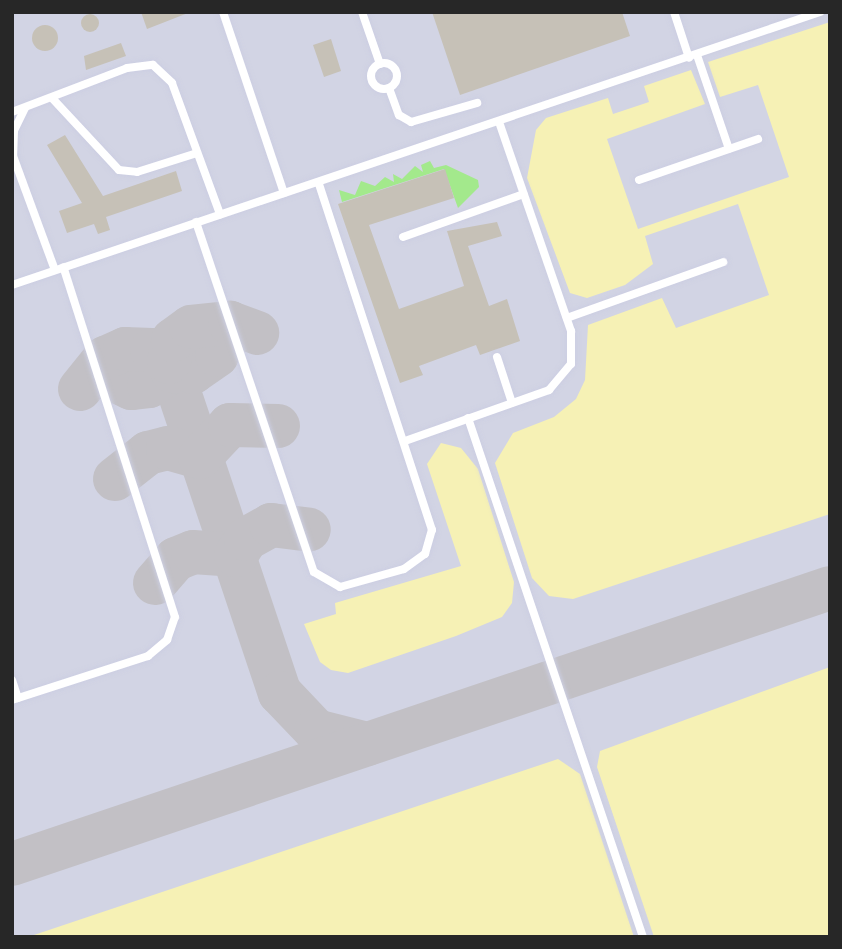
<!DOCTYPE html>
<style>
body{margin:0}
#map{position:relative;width:842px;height:949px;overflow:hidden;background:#ece4d6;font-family:"Golos Text",sans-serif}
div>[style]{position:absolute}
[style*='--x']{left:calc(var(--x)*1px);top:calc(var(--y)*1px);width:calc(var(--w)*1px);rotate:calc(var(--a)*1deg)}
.airport>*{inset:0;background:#d2d4e4}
.green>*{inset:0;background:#a3e98c}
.sand>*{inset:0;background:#f6f1b5}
.taxiway>*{height:44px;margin:-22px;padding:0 22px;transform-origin:22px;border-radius:22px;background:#c2c0c5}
.building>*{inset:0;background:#c6c1b7}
.round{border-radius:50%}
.roads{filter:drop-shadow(0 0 2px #cccee2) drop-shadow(0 0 2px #cccee2)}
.service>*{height:8px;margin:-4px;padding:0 4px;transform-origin:4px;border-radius:4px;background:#fff}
.service>.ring{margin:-4px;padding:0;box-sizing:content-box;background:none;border:8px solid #fff;border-radius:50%}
span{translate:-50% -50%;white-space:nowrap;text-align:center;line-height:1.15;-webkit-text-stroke:5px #fff;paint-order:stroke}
.frame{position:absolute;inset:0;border:14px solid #272727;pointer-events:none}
</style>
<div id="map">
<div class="airport">
<div style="clip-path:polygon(12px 12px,830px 12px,830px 937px,12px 937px)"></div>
</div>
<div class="green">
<div style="clip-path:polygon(430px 161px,434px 168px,446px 165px,478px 180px,479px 187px,458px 208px,444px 169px,342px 202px,339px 190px,355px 195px,361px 181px,375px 186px,385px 177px,394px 182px,393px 174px,402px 179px,415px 166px,423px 172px,421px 165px)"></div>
</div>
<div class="sand">
<div style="clip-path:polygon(830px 22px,830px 514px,573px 599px,549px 596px,532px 578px,495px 463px,513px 433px,554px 417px,576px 399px,585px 380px,588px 325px,662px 298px,676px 328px,769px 295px,738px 204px,645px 236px,653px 264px,625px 285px,587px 298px,570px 293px,527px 178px,536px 130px,546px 118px,608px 98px,613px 114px,649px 102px,644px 86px,691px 70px,705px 104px,607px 139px,638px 229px,789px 177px,758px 85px,720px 97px,708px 62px)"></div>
<div style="clip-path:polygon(441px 443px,461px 448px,478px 469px,514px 582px,512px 603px,502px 617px,456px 636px,348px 673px,331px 670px,320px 662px,304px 624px,336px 614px,335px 603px,461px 566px,427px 464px)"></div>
<div style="clip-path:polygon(830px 667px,830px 937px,654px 937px,597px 767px,600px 751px)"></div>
<div style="clip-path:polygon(558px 759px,580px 774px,634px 937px,28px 937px)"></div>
</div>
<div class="taxiway">
<div style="--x:169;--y:362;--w:349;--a:71.5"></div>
<div style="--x:280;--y:693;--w:52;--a:46.5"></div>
<div style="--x:316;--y:731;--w:53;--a:14.3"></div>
<div style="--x:97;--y:372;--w:38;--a:25"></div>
<div style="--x:131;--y:388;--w:18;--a:-6"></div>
<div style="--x:149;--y:386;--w:27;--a:-33"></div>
<div style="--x:172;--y:371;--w:21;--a:3"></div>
<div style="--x:193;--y:372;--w:29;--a:-35"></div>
<div style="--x:217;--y:355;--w:35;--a:-68"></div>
<div style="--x:80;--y:389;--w:40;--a:-51"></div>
<div style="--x:105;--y:358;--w:22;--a:-24"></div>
<div style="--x:125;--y:349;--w:27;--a:2"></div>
<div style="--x:152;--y:350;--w:21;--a:35"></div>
<div style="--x:169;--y:362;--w:22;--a:-80"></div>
<div style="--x:173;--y:340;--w:22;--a:-36"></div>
<div style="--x:191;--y:327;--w:39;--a:-6"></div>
<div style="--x:230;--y:323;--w:29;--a:20"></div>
<div style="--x:115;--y:479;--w:42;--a:-38.2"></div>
<div style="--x:148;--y:453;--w:21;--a:-14"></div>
<div style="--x:168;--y:448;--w:33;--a:16"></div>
<div style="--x:200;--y:457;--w:44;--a:-46.8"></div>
<div style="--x:230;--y:425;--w:48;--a:1.2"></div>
<div style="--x:155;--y:583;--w:32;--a:-49"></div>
<div style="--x:176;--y:559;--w:18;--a:-22"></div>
<div style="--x:193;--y:552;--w:43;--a:4"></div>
<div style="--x:236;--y:555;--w:19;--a:-58"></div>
<div style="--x:246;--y:539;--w:29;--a:-29"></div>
<div style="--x:271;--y:525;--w:38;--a:7"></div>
<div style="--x:12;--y:864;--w:863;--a:-18.64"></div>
</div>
<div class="building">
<div style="clip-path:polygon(141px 12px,188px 12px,188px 13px,147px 29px)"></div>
<div style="clip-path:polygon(432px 12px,622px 12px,630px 36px,460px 95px)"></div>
<div class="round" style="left:81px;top:14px;width:18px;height:18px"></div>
<div class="round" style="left:32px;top:25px;width:26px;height:26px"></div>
<div style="clip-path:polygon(331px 39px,341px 71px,324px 77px,313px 45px)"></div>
<div style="clip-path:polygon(121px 43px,126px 56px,86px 70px,84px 56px)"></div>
<div style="clip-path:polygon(65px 135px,103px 196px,176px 171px,182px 191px,106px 217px,110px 230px,98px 234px,94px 224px,67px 233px,59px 211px,82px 203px,47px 145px)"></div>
<div style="clip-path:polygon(445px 169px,454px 198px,369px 225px,399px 309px,464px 286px,447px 231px,497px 222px,502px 236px,468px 246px,489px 306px,507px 299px,520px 341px,480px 355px,476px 345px,419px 366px,423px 375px,400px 383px,338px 204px)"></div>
</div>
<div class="roads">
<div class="service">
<div style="--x:223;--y:12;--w:191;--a:71.4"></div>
<div style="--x:362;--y:12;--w:55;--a:70.9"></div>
<div style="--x:674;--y:12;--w:48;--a:71.9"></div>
<div style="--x:697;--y:55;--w:99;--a:71.2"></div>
<div class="ring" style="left:371px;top:63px;width:18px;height:18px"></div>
<div style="--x:389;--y:88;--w:29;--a:70"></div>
<div style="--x:399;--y:115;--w:14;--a:30"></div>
<div style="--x:411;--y:122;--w:69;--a:-16.1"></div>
<div style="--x:52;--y:98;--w:98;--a:47.1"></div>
<div style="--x:119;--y:170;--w:18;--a:6"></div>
<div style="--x:137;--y:172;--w:63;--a:-17.6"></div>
<div style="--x:25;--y:108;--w:25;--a:116"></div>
<div style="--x:14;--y:131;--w:25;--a:92"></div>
<div style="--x:13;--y:156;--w:121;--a:69.8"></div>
<div style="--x:12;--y:112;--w:123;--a:-20.9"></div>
<div style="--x:127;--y:68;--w:26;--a:-7"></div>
<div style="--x:153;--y:65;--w:26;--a:43"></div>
<div style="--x:172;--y:83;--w:140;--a:69.9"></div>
<div style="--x:639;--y:180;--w:126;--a:-19"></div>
<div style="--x:196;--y:222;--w:369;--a:71.4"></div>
<div style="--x:314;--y:572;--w:30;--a:30"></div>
<div style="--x:340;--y:587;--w:66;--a:-15.7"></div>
<div style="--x:404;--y:569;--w:26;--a:-36"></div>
<div style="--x:425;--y:554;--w:25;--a:-74"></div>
<div style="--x:432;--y:530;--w:366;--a:-108.1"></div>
<div style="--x:403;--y:237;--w:128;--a:-19.6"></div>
<div style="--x:12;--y:285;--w:853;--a:-18.67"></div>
<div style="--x:567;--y:318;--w:166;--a:-19.7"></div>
<div style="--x:497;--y:357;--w:48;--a:71.9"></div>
<div style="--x:468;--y:418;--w:548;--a:71.37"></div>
<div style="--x:405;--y:441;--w:153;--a:-19.5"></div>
<div style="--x:549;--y:390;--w:34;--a:-50"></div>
<div style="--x:571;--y:364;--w:33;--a:-90"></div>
<div style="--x:571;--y:331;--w:221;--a:-109"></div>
<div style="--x:12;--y:680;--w:19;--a:72"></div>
<div style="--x:12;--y:700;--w:143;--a:-17.9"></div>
<div style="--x:148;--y:656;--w:25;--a:-40"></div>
<div style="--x:167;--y:640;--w:24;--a:-71"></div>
<div style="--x:175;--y:617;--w:367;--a:-107.7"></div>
</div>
</div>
<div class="frame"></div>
</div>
